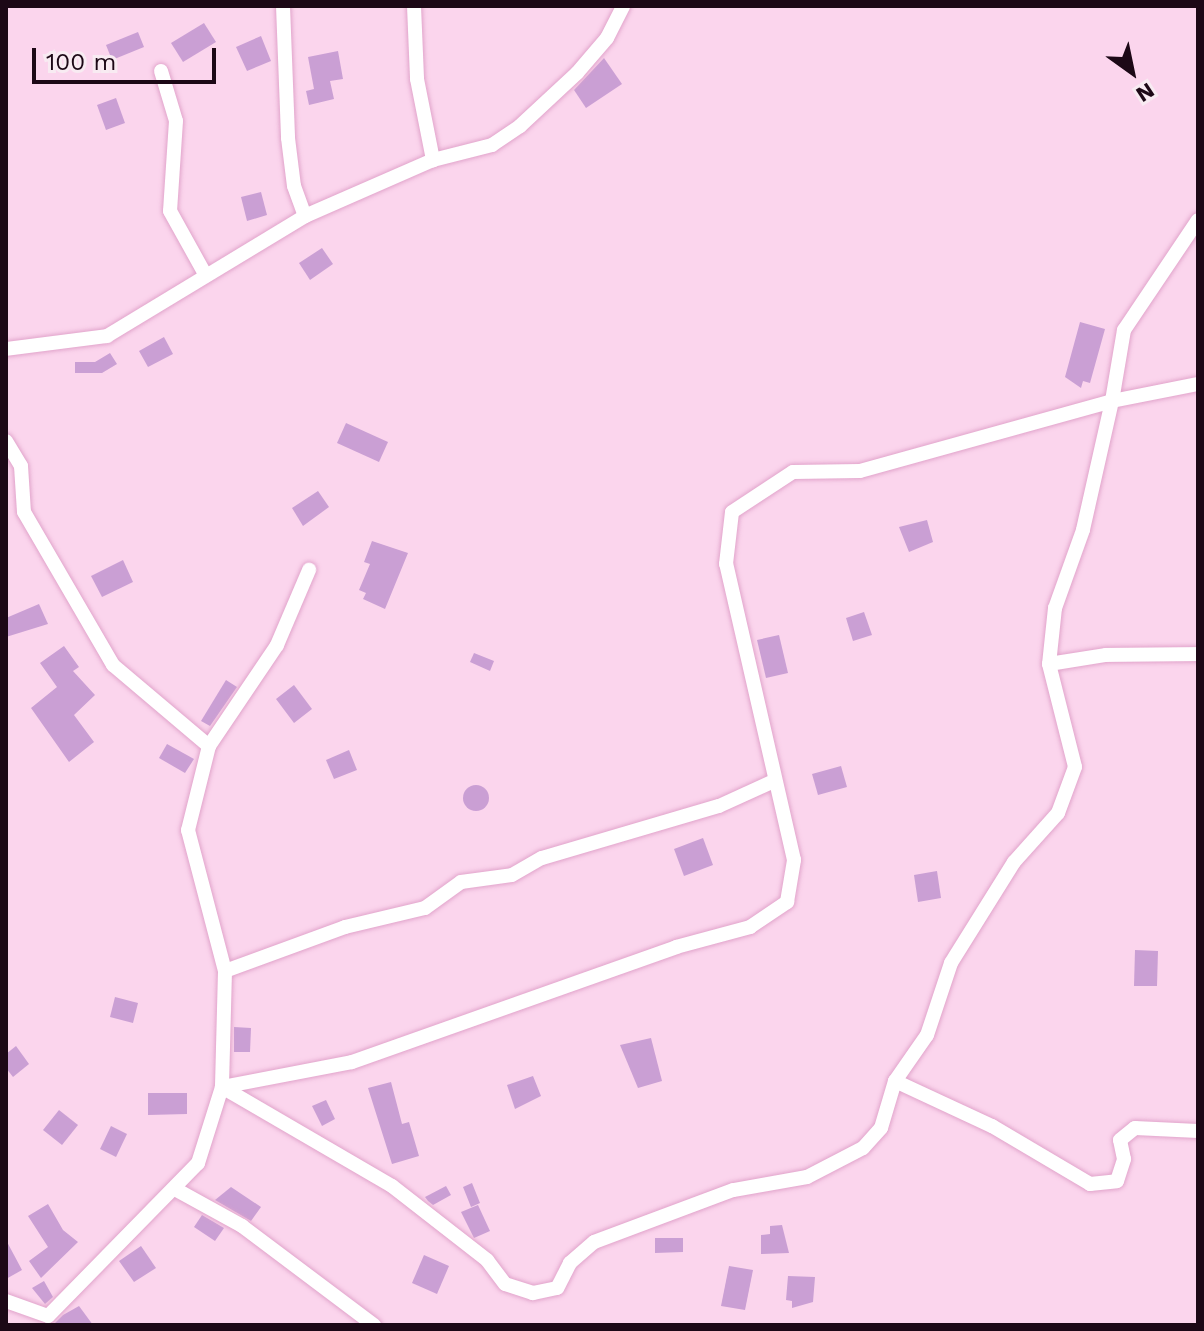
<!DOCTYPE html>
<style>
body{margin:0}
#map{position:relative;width:1204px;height:1331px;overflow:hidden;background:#fbd5ed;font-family:"Work Sans",sans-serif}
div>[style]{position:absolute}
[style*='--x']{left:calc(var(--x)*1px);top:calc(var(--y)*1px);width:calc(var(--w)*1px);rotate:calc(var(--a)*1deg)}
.building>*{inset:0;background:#ca9fd4}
.round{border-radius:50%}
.roads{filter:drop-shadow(0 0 2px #e1a4cb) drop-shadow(0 0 2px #e1a4cb)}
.street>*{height:14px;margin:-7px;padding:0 7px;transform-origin:7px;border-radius:7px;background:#fff}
span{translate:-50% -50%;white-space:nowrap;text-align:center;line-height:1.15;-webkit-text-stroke:6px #f8ebf2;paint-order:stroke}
.frame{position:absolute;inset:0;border:8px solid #1c0816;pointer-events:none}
.north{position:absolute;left:1092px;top:32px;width:80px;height:80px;-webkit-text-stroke:6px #f8ebf2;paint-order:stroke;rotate:147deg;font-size:22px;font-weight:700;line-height:32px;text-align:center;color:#1c0816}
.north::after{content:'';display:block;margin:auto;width:28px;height:36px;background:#1c0816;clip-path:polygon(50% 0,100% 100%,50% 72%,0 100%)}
.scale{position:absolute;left:32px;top:48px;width:184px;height:36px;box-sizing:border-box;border:4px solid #1c0816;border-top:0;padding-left:10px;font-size:24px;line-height:28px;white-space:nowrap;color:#1c0816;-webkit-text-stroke:6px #f8ebf2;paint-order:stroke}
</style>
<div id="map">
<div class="building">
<div style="clip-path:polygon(204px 23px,216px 42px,183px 62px,171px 43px)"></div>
<div style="clip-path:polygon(138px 32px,144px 47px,112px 60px,106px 45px)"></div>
<div style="clip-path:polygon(261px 36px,271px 61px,247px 71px,236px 47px)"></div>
<div style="clip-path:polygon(338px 51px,343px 79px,330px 81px,334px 99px,309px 105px,306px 91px,314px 89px,308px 57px)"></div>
<div style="clip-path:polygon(604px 58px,622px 84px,586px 108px,574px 90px)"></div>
<div style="clip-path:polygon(116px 98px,125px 123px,106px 130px,97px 105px)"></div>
<div style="clip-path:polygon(261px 192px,267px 215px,247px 221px,241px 197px)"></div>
<div style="clip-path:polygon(322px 248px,333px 264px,310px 280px,299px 263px)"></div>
<div style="clip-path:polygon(1080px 322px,1105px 329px,1090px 383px,1083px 381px,1081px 388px,1065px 377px)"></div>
<div style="clip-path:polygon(164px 337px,173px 354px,148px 367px,139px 351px)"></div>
<div style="clip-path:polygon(110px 353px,117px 364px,102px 373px,75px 373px,75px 362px,95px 362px)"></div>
<div style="clip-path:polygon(346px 423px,388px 442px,379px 462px,337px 443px)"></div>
<div style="clip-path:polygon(318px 491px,329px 507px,303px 526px,292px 508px)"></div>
<div style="clip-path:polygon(927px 520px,933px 542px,909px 552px,899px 527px)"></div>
<div style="clip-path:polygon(372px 541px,408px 553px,385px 609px,363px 599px,366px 593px,359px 590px,370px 564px,364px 562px)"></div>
<div style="clip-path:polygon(123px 560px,133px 582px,102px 597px,91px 576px)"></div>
<div style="clip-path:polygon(39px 604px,48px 624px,6px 637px,6px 618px)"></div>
<div style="clip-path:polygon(864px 612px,872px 635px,853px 641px,846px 618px)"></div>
<div style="clip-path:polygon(779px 635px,788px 673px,766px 678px,757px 640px)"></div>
<div style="clip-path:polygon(64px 646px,79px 667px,73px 671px,95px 695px,74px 715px,94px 742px,69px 762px,31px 708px,57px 687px,40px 663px)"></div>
<div style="clip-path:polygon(474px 653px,494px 661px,490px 671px,470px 662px)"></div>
<div style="clip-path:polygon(226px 680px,237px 687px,210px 726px,201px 721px)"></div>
<div style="clip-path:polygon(294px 685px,312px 709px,294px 723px,276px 699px)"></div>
<div style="clip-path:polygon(167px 744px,194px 759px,185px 773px,159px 758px)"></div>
<div style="clip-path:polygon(349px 750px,357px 770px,334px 779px,326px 760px)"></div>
<div style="clip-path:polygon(841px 766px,847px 787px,818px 795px,812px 774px)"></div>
<div class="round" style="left:463px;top:785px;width:26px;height:26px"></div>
<div style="clip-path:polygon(703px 838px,713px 865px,684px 876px,674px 849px)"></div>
<div style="clip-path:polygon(937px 871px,941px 898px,918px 902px,914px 875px)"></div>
<div style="clip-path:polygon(1135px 950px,1158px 951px,1157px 986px,1134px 986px)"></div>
<div style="clip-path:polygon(115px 997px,138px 1003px,133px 1023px,110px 1017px)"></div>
<div style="clip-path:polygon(234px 1027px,251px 1028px,250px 1052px,234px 1052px)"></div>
<div style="clip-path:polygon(651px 1038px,662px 1081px,638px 1088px,620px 1045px)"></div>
<div style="clip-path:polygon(16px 1046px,29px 1064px,13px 1077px,6px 1068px,6px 1054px)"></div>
<div style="clip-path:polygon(533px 1076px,541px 1096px,515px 1109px,507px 1085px)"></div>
<div style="clip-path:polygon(391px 1082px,402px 1124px,409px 1122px,419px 1156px,392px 1164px,368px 1088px)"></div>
<div style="clip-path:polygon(148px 1093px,187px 1093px,187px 1114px,148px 1115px)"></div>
<div style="clip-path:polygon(326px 1100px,335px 1119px,322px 1126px,312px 1106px)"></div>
<div style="clip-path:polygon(59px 1110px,78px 1125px,62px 1145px,43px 1130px)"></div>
<div style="clip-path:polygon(111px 1126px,127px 1134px,116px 1157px,100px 1149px)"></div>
<div style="clip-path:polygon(472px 1183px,480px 1203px,471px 1207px,463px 1187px)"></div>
<div style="clip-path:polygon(446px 1186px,451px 1195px,433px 1205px,428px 1201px,425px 1197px)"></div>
<div style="clip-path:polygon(231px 1187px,261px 1207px,251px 1221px,215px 1200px)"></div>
<div style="clip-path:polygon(48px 1204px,63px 1230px,78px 1242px,41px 1278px,29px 1261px,48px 1247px,28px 1216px)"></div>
<div style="clip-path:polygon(478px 1205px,490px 1231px,474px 1238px,461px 1212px)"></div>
<div style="clip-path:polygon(202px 1215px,224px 1228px,215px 1241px,194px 1227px)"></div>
<div style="clip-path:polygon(782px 1225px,789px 1253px,761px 1254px,761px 1235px,770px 1234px,770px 1226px)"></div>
<div style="clip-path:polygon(655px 1238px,683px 1238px,683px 1252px,655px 1253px)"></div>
<div style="clip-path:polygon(6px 1240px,22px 1270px,6px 1279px)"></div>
<div style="clip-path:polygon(141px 1246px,156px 1268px,134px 1282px,119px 1261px)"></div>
<div style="clip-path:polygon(424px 1255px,449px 1266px,437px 1294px,412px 1283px)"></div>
<div style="clip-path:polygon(729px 1266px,753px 1270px,745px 1310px,721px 1306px)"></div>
<div style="clip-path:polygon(788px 1276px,815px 1277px,813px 1302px,792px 1308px,792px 1301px,786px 1300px)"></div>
<div style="clip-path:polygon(44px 1281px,53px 1297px,45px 1304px,32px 1288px)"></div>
<div style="clip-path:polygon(79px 1306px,93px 1325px,53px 1325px,63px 1315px)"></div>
</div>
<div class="roads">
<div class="street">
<div style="--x:283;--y:6;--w:132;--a:87.8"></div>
<div style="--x:288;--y:138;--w:48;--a:82.9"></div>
<div style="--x:294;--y:186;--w:32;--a:70"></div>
<div style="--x:414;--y:6;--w:73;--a:87.6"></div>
<div style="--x:417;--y:79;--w:83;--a:78.8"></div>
<div style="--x:161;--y:71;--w:52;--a:73.3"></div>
<div style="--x:176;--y:121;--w:90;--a:93.8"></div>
<div style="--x:170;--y:211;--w:74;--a:61"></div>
<div style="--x:1198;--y:220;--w:133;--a:123.9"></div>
<div style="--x:1124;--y:330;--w:72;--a:99.6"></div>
<div style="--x:1112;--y:401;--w:88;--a:-11.2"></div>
<div style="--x:6;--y:349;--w:102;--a:-7.3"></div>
<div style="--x:107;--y:336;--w:232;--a:-31.2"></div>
<div style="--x:305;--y:216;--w:140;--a:-23.6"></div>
<div style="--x:433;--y:160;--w:61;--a:-14.3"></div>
<div style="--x:492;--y:145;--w:34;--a:-34"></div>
<div style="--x:520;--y:126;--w:78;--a:-42.9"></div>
<div style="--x:577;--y:73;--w:46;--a:-49.4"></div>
<div style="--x:607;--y:38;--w:36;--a:-63"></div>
<div style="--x:1112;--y:401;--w:132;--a:102.7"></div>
<div style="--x:1083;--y:530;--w:83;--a:109.7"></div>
<div style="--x:1055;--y:608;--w:56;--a:96.1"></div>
<div style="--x:1049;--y:664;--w:106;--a:75.8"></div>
<div style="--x:1075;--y:767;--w:49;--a:110.3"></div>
<div style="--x:1058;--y:813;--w:66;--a:131.9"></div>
<div style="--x:1014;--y:862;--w:119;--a:122"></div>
<div style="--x:951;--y:963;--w:76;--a:108.4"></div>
<div style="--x:927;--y:1035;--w:56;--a:124.8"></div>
<div style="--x:895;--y:1081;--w:49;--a:106.6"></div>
<div style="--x:881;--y:1128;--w:27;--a:132"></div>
<div style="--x:863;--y:1148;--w:63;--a:152.6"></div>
<div style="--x:807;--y:1177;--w:75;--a:170"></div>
<div style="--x:733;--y:1190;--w:148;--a:159.5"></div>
<div style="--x:594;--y:1242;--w:32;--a:139"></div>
<div style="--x:570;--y:1263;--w:28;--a:117"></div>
<div style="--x:557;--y:1288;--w:25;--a:168"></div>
<div style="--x:533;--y:1293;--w:29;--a:-162"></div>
<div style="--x:505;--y:1284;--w:30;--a:-127"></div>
<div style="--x:487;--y:1260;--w:120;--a:-142.1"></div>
<div style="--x:392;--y:1186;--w:197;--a:-149.8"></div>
<div style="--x:222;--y:1087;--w:132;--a:-10.9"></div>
<div style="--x:352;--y:1062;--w:344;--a:-19.5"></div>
<div style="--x:676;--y:947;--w:77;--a:-15.1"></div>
<div style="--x:750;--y:927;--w:45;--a:-34"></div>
<div style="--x:787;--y:902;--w:43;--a:-80.5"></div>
<div style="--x:794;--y:860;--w:304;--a:-102.9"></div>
<div style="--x:726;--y:564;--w:52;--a:-83.4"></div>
<div style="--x:732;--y:512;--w:73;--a:-33.3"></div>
<div style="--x:793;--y:472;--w:67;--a:-0.9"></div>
<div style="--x:860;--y:471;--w:262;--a:-15.5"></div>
<div style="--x:6;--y:441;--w:29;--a:59"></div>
<div style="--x:21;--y:466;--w:46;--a:86.3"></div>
<div style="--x:24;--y:512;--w:177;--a:59.8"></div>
<div style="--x:113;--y:665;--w:126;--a:40.2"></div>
<div style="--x:209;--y:746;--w:87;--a:104"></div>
<div style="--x:188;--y:830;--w:146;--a:75.3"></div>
<div style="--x:225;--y:971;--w:116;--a:91.5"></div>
<div style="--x:222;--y:1087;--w:80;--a:107.5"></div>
<div style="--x:198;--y:1163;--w:214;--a:134.4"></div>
<div style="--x:48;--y:1316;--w:45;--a:-160.3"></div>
<div style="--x:1049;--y:664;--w:58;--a:-9"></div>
<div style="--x:1106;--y:655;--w:92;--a:-0.6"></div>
<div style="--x:209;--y:746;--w:122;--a:-56"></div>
<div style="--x:277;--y:645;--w:82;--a:-66.9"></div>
<div style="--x:225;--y:971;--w:128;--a:-20.1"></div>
<div style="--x:345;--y:927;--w:82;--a:-13.4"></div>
<div style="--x:425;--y:908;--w:44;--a:-35.8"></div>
<div style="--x:461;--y:882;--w:51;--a:-7.8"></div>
<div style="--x:512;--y:875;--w:34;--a:-30"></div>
<div style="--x:542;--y:858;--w:184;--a:-16.4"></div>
<div style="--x:719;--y:806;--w:60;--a:-24.4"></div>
<div style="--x:895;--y:1081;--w:107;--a:24.9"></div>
<div style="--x:992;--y:1126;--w:114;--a:30.6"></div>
<div style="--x:1090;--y:1184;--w:27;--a:-6"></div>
<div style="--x:1117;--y:1181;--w:23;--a:-72"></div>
<div style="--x:1124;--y:1159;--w:19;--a:-102"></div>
<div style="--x:1120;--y:1140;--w:19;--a:-39"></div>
<div style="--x:1135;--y:1128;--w:63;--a:2.7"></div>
<div style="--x:175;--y:1189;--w:77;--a:28.9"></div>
<div style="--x:242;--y:1226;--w:165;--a:36.9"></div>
</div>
</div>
<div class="frame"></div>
<div class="north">N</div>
<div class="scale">100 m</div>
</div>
